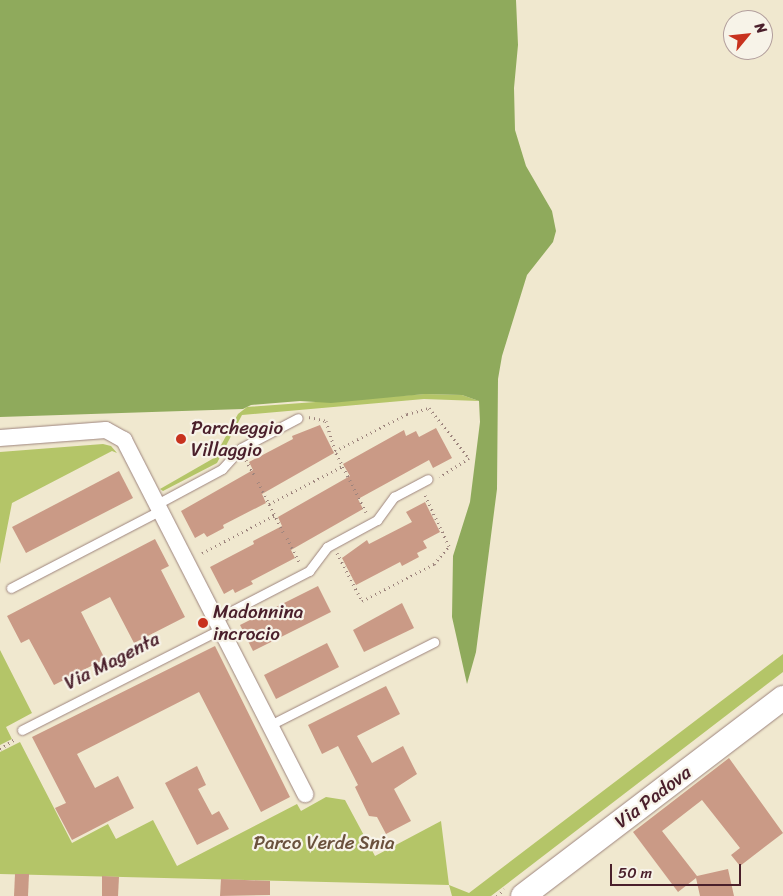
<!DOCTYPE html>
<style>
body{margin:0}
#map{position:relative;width:783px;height:896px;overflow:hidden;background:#f0e8cf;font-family:Sriracha,sans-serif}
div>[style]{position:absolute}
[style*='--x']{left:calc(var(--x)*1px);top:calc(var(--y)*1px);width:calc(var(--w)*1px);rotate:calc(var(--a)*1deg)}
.green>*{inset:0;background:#b4c568}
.forest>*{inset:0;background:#8faa5c}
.building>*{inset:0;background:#ca9a86}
.path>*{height:3px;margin-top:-1.5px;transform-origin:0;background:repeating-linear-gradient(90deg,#9d847d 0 1px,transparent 0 5px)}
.roads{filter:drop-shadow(0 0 1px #9d847d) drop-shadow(0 0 1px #9d847d)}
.lane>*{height:9px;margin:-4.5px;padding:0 4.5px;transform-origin:4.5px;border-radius:4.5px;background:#fff}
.street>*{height:16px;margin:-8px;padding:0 8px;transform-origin:8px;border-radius:8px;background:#fff}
.secondary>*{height:24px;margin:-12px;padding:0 12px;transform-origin:12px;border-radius:12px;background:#fff}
.dots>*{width:14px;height:14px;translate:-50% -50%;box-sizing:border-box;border:2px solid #f7f3e8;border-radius:50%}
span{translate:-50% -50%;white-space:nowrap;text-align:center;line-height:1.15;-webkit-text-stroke:4.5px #f7f3e8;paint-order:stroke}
.poi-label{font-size:19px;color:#4a1f2b}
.left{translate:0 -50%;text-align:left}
.street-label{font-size:19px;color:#4a1f2b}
.park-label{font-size:19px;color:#6a513d}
.north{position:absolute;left:723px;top:10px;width:50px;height:50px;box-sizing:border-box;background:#f7f3e8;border:1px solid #b29e9c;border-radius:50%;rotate:62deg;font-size:14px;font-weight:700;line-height:20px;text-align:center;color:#4a1f2b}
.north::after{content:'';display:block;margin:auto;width:18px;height:22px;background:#c8321e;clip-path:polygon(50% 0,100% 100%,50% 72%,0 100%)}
.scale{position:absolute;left:610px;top:864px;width:131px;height:22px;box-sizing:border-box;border:2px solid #4a1f2b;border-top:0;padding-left:6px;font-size:15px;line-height:18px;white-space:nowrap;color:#4a1f2b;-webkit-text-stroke:4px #f7f3e8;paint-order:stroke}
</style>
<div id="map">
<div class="green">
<div style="clip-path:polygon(425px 394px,462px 395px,479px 401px,424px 399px,242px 415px,217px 463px,163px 491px,160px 489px,214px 458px,238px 414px,247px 407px)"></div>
<div style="clip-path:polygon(103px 444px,111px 446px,117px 453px,112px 451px,12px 503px,0 564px,0 452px)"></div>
<div style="clip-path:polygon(0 650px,32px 713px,6px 727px,12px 739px,0 745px)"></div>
<div style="clip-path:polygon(783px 654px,783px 672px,491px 896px,452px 896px,449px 885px,469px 893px)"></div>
<div style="clip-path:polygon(20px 742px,72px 843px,108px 824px,116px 839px,153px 820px,177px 866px,297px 804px,301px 811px,326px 797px,345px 800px,375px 856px,441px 821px,449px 885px,0 874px,0 752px)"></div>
</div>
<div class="forest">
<div style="clip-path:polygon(0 0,516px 0,518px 45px,514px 88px,515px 130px,526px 166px,552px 211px,556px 231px,553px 242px,527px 275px,502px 356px,498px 379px,497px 489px,476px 652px,467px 684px,452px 617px,453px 556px,470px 502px,480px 422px,479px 401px,462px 395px,425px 394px,331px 403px,300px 401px,251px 405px,243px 409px,0 417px)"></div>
</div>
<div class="building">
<div style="clip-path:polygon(320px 425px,334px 453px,262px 494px,266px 503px,223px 525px,224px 528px,207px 537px,204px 533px,195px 538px,181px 511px,253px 470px,249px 462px,293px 439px,292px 436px)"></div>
<div style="clip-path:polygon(436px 428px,452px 458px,433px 468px,429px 460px,358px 499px,363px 509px,291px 550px,295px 558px,251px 581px,253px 584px,235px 593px,233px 589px,224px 594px,210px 567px,254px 544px,253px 541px,282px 526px,278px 517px,350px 476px,343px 464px,404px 430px,406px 436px,416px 431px,419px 437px)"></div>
<div style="clip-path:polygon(119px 471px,133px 498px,26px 553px,12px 527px)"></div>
<div style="clip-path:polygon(425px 502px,440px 532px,423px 541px,427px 548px,417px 553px,419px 557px,402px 566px,400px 562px,356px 585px,342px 558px,367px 540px,369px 544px,412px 522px,406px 512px)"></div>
<div style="clip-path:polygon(155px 539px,169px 566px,161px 570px,185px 617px,134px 643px,110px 597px,81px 612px,105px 659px,54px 685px,29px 639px,21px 643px,7px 616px)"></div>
<div style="clip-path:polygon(318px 586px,331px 612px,253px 651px,240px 625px)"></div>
<div style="clip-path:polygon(402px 603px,414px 628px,364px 652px,353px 630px)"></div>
<div style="clip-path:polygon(327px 643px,339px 667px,276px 699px,264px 675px)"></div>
<div style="clip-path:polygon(215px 646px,290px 797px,261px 812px,199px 692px,77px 754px,95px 788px,118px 776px,134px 808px,72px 840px,55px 808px,66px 803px,32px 737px)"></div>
<div style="clip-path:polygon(386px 686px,400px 714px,357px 736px,372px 763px,403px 746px,417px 774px,394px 789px,411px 821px,386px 834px,377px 817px,369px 816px,355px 787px,358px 785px,338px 746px,322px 754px,308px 725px)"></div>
<div style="clip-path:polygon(729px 758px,783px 833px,740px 866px,731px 855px,740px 848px,702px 800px,662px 831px,697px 876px,728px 869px,734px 896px,700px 896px,696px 878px,678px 892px,633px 832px)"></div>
<div style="clip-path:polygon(197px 766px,206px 785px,198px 789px,212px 815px,219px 811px,229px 829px,197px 845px,165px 783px)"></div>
<div style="clip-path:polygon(15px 874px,29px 874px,28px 896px,14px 896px)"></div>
<div style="clip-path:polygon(102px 876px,119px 877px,118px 896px,102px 896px)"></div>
<div style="clip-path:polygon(221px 879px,270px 881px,270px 895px,220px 896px)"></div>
</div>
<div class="path">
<div style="--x:309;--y:417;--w:17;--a:13"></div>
<div style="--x:326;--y:421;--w:31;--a:73"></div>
<div style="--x:246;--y:460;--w:18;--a:61"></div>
<div style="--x:258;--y:482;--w:56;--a:63.4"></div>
<div style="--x:269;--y:504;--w:83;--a:-27.2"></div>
<div style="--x:366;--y:512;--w:68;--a:-116.9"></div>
<div style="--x:335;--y:451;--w:81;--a:-27.2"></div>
<div style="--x:407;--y:414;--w:23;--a:-15"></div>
<div style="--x:429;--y:408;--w:64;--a:51.3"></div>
<div style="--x:469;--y:458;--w:35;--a:147"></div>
<div style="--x:287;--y:538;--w:27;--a:63"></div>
<div style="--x:202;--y:553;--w:82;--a:-27.5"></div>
<div style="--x:337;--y:553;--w:54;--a:62.5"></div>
<div style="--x:362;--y:601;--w:81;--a:-27.2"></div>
<div style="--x:434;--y:564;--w:23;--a:-50"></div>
<div style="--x:449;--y:546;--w:59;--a:-115.3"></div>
<div style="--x:0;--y:749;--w:18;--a:-34"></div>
<div style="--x:497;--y:896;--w:10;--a:-45"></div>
</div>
<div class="roads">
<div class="lane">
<div style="--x:157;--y:504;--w:74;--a:-28.3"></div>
<div style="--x:222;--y:469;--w:28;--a:-48"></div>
<div style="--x:241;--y:448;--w:64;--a:-27.8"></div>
<div style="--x:11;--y:588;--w:169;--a:-27.5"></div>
<div style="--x:216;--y:619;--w:105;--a:-27.3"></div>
<div style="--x:309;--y:571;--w:30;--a:-53"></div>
<div style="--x:327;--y:547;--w:57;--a:-28.4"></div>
<div style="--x:377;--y:520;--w:29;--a:-54"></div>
<div style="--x:394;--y:497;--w:38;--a:-28"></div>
<div style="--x:270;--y:725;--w:184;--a:-26.8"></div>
<div style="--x:22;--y:730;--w:223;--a:-26.9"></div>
</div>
<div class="street">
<div style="--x:0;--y:438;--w:106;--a:-4.3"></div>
<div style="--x:106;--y:430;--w:21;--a:29"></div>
<div style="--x:124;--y:440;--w:398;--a:62.9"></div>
</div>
<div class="secondary">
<div style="--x:523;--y:896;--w:327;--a:-37.3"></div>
</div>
</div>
<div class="dots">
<div style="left:181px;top:439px;background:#c8321e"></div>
<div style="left:203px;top:623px;background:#c8321e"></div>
</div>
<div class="poi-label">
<span class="left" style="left:191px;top:439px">Parcheggio<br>Villaggio</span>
<span class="left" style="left:213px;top:623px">Madonnina<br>incrocio</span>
</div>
<div class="street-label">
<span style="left:112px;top:661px;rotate:-27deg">Via Magenta</span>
<span style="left:653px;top:797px;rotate:-37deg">Via Padova</span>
</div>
<div class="park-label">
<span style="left:324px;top:843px">Parco Verde Snia</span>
</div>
<div class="north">N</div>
<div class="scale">50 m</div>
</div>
